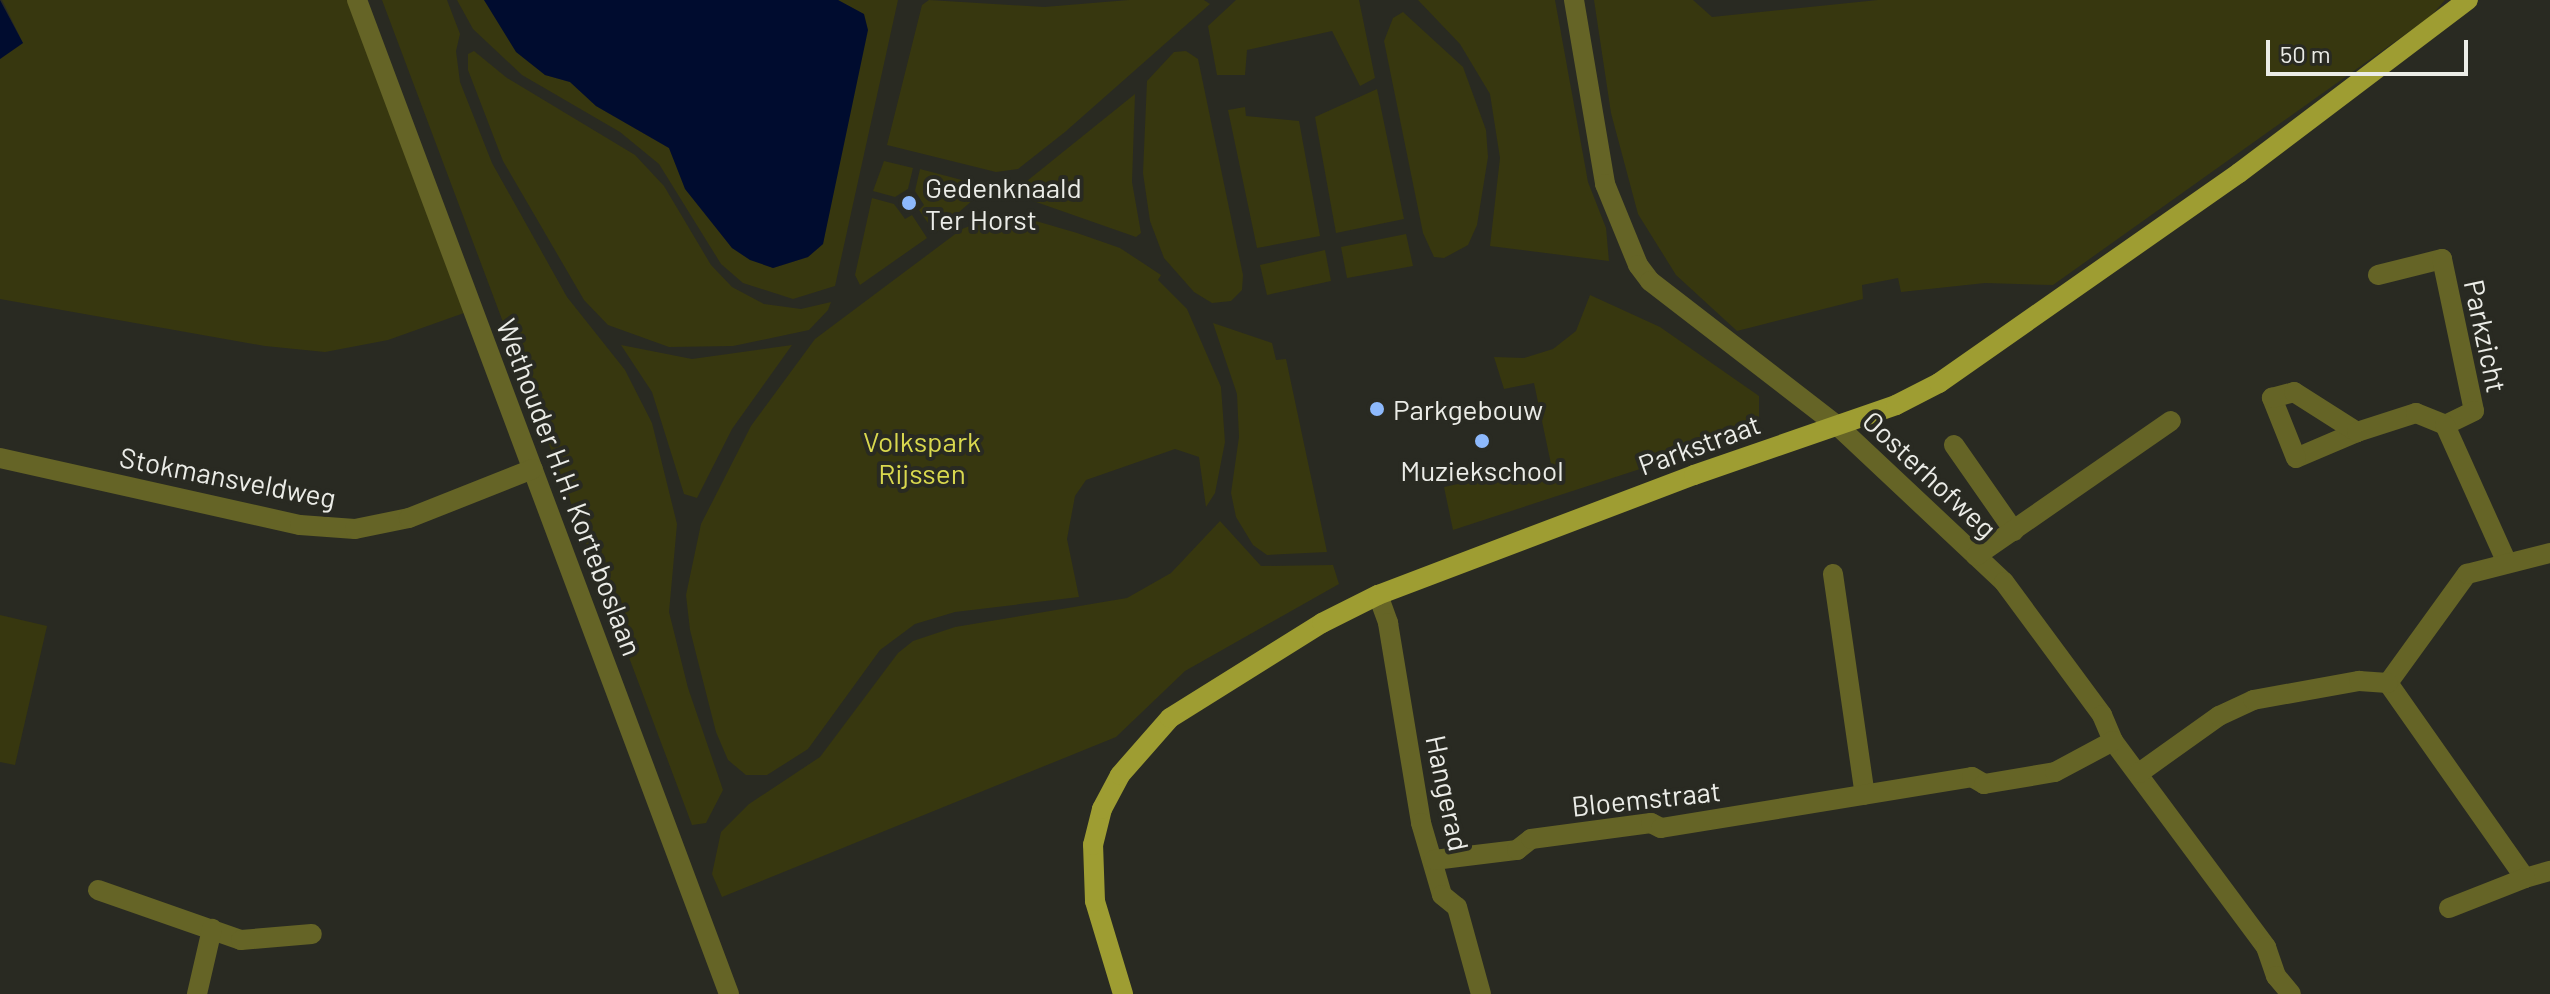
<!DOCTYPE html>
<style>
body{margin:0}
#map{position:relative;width:2550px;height:994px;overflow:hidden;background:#292a22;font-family:Barlow,sans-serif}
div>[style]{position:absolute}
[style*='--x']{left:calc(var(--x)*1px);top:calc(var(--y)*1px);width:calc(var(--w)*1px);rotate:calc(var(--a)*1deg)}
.green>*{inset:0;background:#37370f}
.water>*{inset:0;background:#000c2f}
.minor>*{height:20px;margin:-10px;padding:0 10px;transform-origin:10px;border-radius:10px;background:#656426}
.major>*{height:20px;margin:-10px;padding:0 10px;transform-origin:10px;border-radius:10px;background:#9e9d32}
.dots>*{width:22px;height:22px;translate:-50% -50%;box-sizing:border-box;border:4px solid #292a22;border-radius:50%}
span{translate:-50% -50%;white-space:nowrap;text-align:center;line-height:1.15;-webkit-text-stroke:8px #292a22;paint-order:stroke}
.poi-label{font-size:28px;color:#ebece7}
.left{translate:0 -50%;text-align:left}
.street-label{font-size:28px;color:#ebece7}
.park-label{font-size:28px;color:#d9d84e}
.scale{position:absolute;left:2266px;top:40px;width:202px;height:36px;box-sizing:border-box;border:4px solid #ebece7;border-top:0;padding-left:10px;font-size:24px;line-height:28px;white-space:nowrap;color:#ebece7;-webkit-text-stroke:6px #292a22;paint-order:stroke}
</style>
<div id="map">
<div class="green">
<div style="clip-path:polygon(2px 0,347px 0,464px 313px,388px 340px,325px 352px,265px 346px,0 299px,0 59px,23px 43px)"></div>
<div style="clip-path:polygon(382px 0,447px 0,460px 34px,456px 51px,460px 82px,492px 163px,567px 297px,625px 370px,652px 423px,677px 524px,669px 612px,688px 688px,723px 790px,706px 823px,692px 825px)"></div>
<div style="clip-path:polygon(457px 0,484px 0,545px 75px,570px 82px,596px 106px,669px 148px,686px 189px,732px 248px,773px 268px,808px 257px,823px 244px,863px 14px,838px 0,898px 0,835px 286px,793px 299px,743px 283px,721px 264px,659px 164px,620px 132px,522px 75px,473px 29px)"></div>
<div style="clip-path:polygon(929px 0,1044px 7px,1129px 0,1204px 0,1210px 4px,1065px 132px,1018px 169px,996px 172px,887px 145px,922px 5px)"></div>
<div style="clip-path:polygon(1236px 0,1359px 0,1375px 78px,1360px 86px,1332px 31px,1247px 50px,1245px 75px,1217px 75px,1208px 26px)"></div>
<div style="clip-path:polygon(1418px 0,1555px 0,1588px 182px,1606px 228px,1609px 261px,1490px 246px,1500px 158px,1490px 94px,1460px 44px)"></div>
<div style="clip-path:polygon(1594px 0,1693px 0,1712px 17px,1878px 0,2445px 0,2431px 16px,2053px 285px,1985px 283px,1901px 292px,1898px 278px,1862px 285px,1863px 299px,1737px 331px,1676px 275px,1638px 214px,1611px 113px)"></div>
<div style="clip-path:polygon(1403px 12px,1463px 67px,1486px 130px,1488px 157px,1477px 225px,1468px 245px,1444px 258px,1434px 257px,1423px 233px,1384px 41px,1393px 18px)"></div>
<div style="clip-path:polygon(474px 51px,507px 78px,635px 155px,664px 186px,711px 265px,732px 287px,764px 304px,801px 309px,831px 302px,828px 310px,809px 330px,733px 346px,669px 347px,608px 325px,584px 300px,503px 161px,468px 70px,468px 54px)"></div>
<div style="clip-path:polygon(1186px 51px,1198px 59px,1243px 275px,1242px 290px,1231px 301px,1212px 303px,1194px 292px,1164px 258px,1150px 221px,1143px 173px,1147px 81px,1174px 52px)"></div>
<div style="clip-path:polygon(1377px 89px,1404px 219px,1336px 233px,1315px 117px)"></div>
<div style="clip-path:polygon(1135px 94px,1132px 182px,1141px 233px,1136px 237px,1019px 196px,1022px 185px)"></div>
<div style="clip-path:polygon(1245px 107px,1246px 116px,1299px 121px,1320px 236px,1257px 248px,1228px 110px)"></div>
<div style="clip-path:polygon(884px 161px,913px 168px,908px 189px,895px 197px,873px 191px)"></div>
<div style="clip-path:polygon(920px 169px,977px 184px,982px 192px,935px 233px,919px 210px,924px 205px,915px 191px)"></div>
<div style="clip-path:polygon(872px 198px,894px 204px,905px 219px,912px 215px,927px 238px,860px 285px,855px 275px)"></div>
<div style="clip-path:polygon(991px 218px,1029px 219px,1077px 233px,1120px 248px,1161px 275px,1158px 280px,1187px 309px,1221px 387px,1225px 442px,1215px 493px,1206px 507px,1199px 457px,1175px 449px,1086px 480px,1075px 496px,1067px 539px,1079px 597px,955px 612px,915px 624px,880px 650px,808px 749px,767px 775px,746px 775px,728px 760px,716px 732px,690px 630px,686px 595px,701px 524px,751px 426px,815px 339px,962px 229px)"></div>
<div style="clip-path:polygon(1406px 234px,1413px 266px,1347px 278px,1341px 247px)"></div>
<div style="clip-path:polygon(1325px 250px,1331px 281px,1267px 295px,1260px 265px)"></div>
<div style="clip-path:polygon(1590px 295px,1660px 327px,1759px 396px,1759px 418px,1715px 434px,1677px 457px,1453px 530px,1444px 487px,1551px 464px,1534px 383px,1504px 389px,1494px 357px,1524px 358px,1553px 349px,1576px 331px)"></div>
<div style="clip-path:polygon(1213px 323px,1272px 343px,1276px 360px,1286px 359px,1327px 552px,1267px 555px,1253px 545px,1236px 517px,1231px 493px,1239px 437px,1237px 394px)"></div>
<div style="clip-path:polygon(621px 345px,692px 359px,792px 345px,732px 429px,697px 498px,684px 494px,652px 392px)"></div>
<div style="clip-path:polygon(1220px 521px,1261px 566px,1333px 565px,1339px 584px,1185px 671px,1116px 737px,722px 897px,712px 874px,721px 832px,749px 804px,820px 757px,898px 653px,913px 641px,955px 627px,1127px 598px,1171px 573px)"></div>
<div style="clip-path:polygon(0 615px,47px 626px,15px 765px,0 762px)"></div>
</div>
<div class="water">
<div style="clip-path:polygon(0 0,23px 43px,0 59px)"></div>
<div style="clip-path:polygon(484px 0,838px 0,864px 14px,868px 30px,823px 244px,808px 257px,773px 268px,750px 260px,732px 248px,685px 189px,669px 148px,596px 106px,570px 82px,545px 75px,516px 52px)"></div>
</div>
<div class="minor">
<div style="--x:357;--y:0;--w:1061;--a:69.48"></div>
<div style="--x:1574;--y:0;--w:187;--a:80.4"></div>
<div style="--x:1605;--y:184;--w:87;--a:67.8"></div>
<div style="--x:1638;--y:265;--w:20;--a:53"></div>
<div style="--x:1650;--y:281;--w:239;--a:37.7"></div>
<div style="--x:1839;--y:427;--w:226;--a:43.2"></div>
<div style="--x:2004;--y:582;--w:165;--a:53.6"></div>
<div style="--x:2102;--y:715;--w:28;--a:67"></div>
<div style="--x:2113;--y:741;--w:257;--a:53.4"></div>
<div style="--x:2266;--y:947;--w:31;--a:71"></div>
<div style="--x:2276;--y:976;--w:23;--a:50"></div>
<div style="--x:2378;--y:275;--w:66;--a:-14"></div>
<div style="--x:2442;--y:259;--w:155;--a:78.1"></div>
<div style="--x:2474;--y:411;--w:32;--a:154"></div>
<div style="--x:2357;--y:432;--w:66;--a:156.9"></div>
<div style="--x:2296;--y:458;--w:65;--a:-111.8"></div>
<div style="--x:2272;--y:398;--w:23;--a:-15"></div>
<div style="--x:2294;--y:392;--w:75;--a:32.4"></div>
<div style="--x:2357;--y:432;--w:62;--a:-17.9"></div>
<div style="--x:2416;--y:413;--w:31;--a:22"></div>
<div style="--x:2445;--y:425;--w:149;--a:65.8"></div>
<div style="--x:1954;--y:445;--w:105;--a:55.1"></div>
<div style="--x:0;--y:458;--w:307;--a:12.6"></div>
<div style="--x:300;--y:525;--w:55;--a:4.2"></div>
<div style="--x:355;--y:529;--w:55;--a:-11.5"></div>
<div style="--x:409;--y:518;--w:133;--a:-21.6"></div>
<div style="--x:1976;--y:556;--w:237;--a:-34.7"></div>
<div style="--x:1833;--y:574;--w:223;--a:81.8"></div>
<div style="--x:1378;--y:595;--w:30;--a:70"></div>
<div style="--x:1388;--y:623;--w:203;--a:80.6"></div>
<div style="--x:1421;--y:823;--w:75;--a:73.7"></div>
<div style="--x:1442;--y:895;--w:19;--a:39"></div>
<div style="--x:1457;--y:907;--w:90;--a:74.6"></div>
<div style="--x:2388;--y:683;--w:238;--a:54.9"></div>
<div style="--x:2525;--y:878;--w:26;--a:-16"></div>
<div style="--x:2388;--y:683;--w:135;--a:-54.1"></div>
<div style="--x:2467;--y:574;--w:86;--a:-14.2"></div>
<div style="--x:2139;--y:773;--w:98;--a:-35.5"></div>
<div style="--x:2219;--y:716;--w:38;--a:-25"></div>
<div style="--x:2253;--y:700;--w:108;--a:-10.2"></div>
<div style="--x:2359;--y:681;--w:29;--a:4"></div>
<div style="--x:1434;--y:860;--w:84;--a:-6.9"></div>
<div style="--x:1517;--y:850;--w:18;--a:-38"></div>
<div style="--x:1531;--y:839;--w:121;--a:-7.6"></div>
<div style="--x:1651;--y:823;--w:11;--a:27"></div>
<div style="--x:1661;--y:828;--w:315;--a:-9.3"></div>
<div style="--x:1972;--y:777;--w:14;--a:30"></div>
<div style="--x:1984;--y:784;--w:72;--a:-9.6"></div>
<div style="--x:2055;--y:772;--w:66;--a:-28.1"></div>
<div style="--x:98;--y:890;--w:151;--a:19.3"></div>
<div style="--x:241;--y:940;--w:71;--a:-4.8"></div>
<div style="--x:2449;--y:908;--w:82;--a:-21.5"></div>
<div style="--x:197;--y:994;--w:67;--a:-77"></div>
</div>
<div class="major">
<div style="--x:1123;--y:994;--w:97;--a:-106.8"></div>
<div style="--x:1095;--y:901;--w:56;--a:-92"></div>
<div style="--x:1093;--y:845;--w:37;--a:-76"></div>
<div style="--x:1102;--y:809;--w:38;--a:-62"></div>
<div style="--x:1120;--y:775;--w:76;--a:-48.7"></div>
<div style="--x:1170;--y:718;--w:179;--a:-32"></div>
<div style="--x:1322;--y:623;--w:63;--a:-26.6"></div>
<div style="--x:1378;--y:595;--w:338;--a:-20.8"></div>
<div style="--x:1694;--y:475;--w:214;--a:-19.1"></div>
<div style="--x:1896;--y:405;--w:48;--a:-27.1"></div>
<div style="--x:1939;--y:383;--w:366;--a:-35"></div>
<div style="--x:2239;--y:173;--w:287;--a:-37.1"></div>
</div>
<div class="dots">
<div style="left:909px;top:203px;background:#8db9fc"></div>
<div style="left:1377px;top:409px;background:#8db9fc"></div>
<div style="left:1482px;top:441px;background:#8db9fc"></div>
</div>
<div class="poi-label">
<span class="left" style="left:925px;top:203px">Gedenknaald<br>Ter Horst</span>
<span class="left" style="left:1393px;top:409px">Parkgebouw</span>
<span style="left:1482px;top:470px">Muziekschool</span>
</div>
<div class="street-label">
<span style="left:2486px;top:336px;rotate:78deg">Parkzicht</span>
<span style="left:1699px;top:444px;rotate:-20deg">Parkstraat</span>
<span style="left:1930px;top:474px;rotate:43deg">Oosterhofweg</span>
<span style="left:228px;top:477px;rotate:11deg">Stokmansveldweg</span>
<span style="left:570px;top:487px;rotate:69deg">Wethouder H.H. Korteboslaan</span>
<span style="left:1448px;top:793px;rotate:78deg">Hangerad</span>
<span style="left:1646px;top:798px;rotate:-6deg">Bloemstraat</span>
</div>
<div class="park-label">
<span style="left:922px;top:457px">Volkspark<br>Rijssen</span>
</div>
<div class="scale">50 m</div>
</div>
